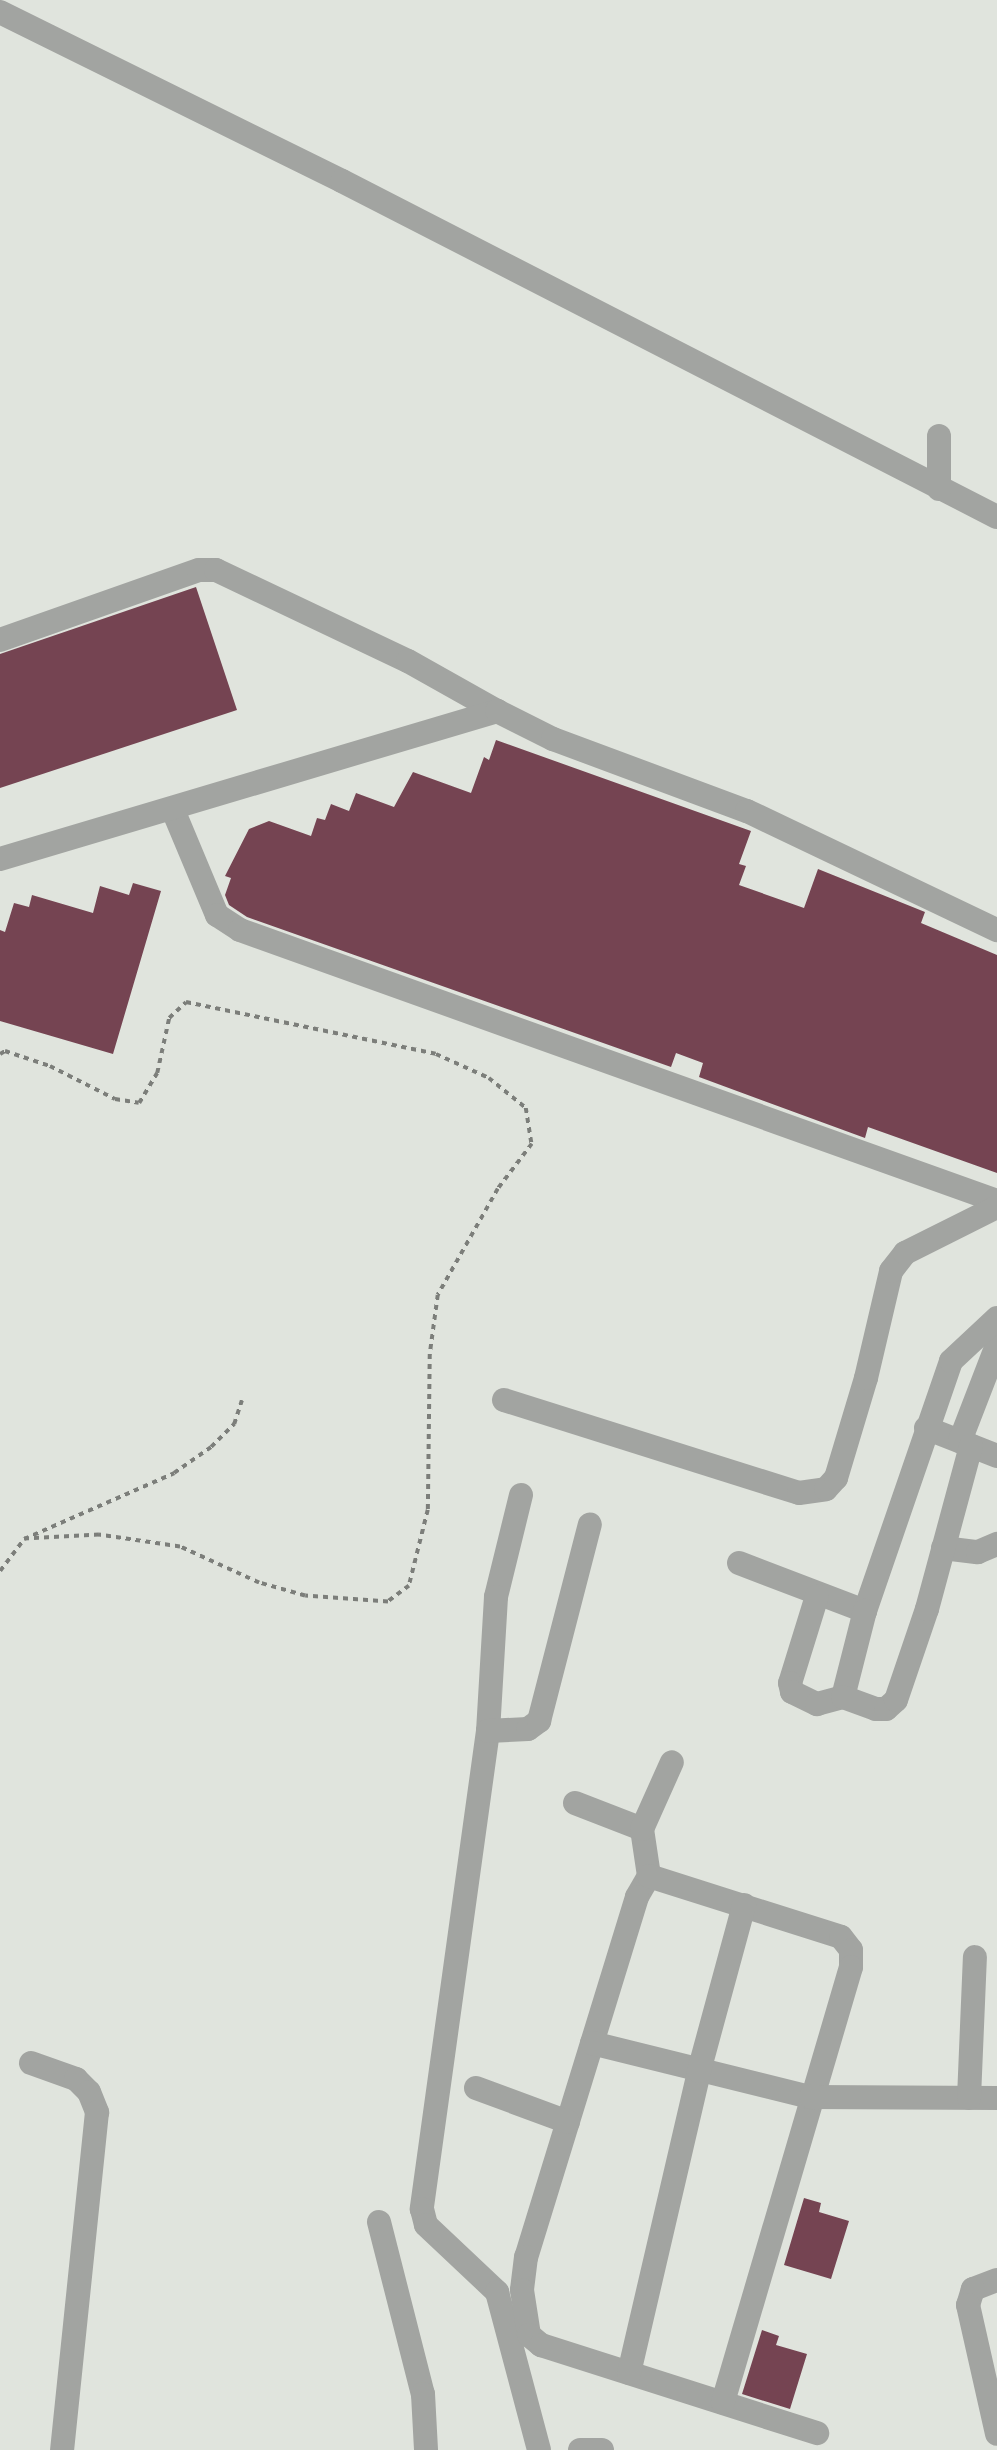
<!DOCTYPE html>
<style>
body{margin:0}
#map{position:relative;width:997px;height:2450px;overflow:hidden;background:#e0e4dd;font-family:Mulish,sans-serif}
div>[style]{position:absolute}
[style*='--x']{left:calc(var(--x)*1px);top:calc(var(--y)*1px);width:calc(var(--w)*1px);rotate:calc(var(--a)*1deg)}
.building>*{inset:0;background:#754452}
.path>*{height:3.5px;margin-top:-1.75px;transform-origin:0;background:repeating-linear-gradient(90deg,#7c7e7a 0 5px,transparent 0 10px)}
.minor>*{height:24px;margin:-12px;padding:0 12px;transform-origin:12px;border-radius:12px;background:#a2a4a1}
span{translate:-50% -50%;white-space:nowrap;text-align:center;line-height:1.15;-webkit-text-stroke:7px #fff;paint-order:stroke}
</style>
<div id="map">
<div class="building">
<div style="clip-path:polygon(196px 587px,237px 710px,0 788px,0 654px)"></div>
<div style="clip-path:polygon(496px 740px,751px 831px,739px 864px,746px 866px,739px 885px,804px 908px,818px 869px,925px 912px,921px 923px,997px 955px,997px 1173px,868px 1127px,865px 1138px,699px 1077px,703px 1063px,676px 1053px,671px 1067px,247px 917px,229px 905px,225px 895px,231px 878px,225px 876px,249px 829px,269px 821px,311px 836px,317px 818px,325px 820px,331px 804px,349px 811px,356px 793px,394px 807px,413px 772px,471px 793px,484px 757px,489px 760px)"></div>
<div style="clip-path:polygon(133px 883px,161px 891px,113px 1054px,0 1021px,0 930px,5px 932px,14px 903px,29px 907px,32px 895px,93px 913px,100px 886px,129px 895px)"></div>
<div style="clip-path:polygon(804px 2198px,821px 2203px,819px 2212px,849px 2221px,831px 2279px,784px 2265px)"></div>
<div style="clip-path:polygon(762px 2330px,779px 2336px,776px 2345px,807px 2354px,790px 2409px,742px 2394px)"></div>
</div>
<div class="path">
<div style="--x:0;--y:1054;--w:6;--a:-31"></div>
<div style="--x:5;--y:1051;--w:47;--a:18.4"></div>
<div style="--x:50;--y:1066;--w:73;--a:26.9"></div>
<div style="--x:115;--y:1099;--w:24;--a:9"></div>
<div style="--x:139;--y:1103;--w:35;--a:-59"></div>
<div style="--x:157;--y:1073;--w:56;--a:-77.7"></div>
<div style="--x:169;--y:1018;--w:23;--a:-43"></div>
<div style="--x:186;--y:1002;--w:255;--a:11.7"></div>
<div style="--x:436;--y:1054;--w:58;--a:24.4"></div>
<div style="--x:489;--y:1078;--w:48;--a:39"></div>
<div style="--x:526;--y:1108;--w:36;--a:81"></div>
<div style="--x:532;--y:1144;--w:56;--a:127.1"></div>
<div style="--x:498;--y:1189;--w:122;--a:119.5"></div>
<div style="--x:438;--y:1295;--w:60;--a:97.7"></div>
<div style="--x:430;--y:1354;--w:156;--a:90.7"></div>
<div style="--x:428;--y:1510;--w:78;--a:104"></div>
<div style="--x:409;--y:1586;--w:26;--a:143"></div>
<div style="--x:388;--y:1602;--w:83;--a:-175.9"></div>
<div style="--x:305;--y:1596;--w:48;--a:-164.2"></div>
<div style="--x:259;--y:1583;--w:87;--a:-155.5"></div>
<div style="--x:180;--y:1547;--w:82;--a:-171.6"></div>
<div style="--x:99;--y:1535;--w:75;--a:176.9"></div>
<div style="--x:0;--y:1571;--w:40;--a:-53"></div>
<div style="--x:24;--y:1539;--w:164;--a:-23.7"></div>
<div style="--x:174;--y:1473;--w:45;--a:-35.1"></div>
<div style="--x:211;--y:1447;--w:33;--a:-45"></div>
<div style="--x:234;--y:1424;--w:25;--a:-72"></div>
</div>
<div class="minor">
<div style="--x:0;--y:12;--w:381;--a:26.3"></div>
<div style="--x:342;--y:181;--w:736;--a:27.16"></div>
<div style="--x:939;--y:436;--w:53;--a:90"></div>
<div style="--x:0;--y:640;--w:211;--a:-19.4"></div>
<div style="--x:199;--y:570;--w:17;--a:0"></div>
<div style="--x:216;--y:570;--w:212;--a:25.4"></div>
<div style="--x:408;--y:661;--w:102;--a:29.3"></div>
<div style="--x:173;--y:810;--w:114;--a:67.3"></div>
<div style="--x:217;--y:915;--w:27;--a:33"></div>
<div style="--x:240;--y:930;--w:804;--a:19.7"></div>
<div style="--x:0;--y:859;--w:519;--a:-16.58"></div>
<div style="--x:497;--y:711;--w:63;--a:26.6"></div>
<div style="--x:553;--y:739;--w:207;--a:20.4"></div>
<div style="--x:747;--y:811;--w:277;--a:25.5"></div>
<div style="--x:504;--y:1400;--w:309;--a:17.5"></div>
<div style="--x:799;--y:1493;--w:27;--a:-8"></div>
<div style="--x:826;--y:1489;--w:15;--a:-48"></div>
<div style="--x:836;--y:1478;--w:104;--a:-73.3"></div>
<div style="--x:866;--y:1378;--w:110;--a:-76.8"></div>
<div style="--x:891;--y:1271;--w:23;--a:-52"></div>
<div style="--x:905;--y:1253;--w:103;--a:-26.6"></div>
<div style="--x:926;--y:1428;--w:76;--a:21.5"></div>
<div style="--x:960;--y:1441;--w:103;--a:-68.9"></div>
<div style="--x:521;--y:1495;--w:105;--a:103.8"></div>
<div style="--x:496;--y:1597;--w:134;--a:93.4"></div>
<div style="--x:488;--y:1731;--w:483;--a:97.9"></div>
<div style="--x:422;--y:2209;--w:16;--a:76"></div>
<div style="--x:426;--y:2225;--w:98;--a:43.3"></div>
<div style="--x:497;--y:2292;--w:163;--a:75.1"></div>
<div style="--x:943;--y:1548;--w:35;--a:7"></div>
<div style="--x:978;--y:1552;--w:21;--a:-23"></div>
<div style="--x:739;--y:1563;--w:135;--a:20.9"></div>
<div style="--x:865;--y:1611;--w:264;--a:-71"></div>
<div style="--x:951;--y:1361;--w:63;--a:-43.1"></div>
<div style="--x:817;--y:1596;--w:91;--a:107.2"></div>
<div style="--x:790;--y:1683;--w:9;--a:77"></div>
<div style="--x:792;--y:1692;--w:28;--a:26"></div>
<div style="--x:817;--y:1704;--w:27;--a:-15"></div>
<div style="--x:843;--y:1697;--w:89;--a:-75.7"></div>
<div style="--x:843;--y:1697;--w:35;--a:20"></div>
<div style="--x:876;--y:1709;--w:10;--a:0"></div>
<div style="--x:886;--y:1709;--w:13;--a:-42"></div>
<div style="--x:896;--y:1700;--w:96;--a:-71.2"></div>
<div style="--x:927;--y:1609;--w:169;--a:-74.9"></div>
<div style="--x:488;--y:1731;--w:40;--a:-2.9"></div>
<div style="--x:528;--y:1729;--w:14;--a:-36"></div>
<div style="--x:539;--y:1721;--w:203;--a:-75.5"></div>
<div style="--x:575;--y:1803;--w:72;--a:21.2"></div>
<div style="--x:642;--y:1829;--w:48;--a:81.5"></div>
<div style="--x:649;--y:1876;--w:24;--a:120"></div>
<div style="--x:637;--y:1897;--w:377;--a:107.1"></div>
<div style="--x:526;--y:2257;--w:33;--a:97"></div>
<div style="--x:522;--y:2290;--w:46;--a:81.2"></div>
<div style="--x:529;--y:2335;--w:16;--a:40"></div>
<div style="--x:541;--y:2345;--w:290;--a:17.7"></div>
<div style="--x:642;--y:1829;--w:73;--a:-65.9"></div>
<div style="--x:649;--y:1876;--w:201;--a:17.6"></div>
<div style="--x:841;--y:1937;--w:16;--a:52"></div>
<div style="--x:851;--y:1950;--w:17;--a:90"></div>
<div style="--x:851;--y:1967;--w:454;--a:106.4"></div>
<div style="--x:592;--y:2043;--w:226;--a:13.9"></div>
<div style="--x:811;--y:2097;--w:186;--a:0.3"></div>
<div style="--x:31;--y:2063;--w:48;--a:19.6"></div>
<div style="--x:76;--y:2079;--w:18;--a:45"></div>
<div style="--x:89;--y:2092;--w:22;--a:68"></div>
<div style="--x:97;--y:2112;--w:340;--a:95.9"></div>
<div style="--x:476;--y:2088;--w:98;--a:20.3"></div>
<div style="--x:969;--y:2098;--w:141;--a:-87.6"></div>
<div style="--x:379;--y:2222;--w:178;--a:75.7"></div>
<div style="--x:423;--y:2394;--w:56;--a:86.9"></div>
<div style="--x:997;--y:2280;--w:26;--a:159"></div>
<div style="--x:973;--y:2289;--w:17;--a:107"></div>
<div style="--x:968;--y:2305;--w:132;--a:77.3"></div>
<div style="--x:629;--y:2373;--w:310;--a:-76.9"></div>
<div style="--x:699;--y:2071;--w:172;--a:-74.8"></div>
<div style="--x:580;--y:2450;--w:22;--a:0"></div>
</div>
</div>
